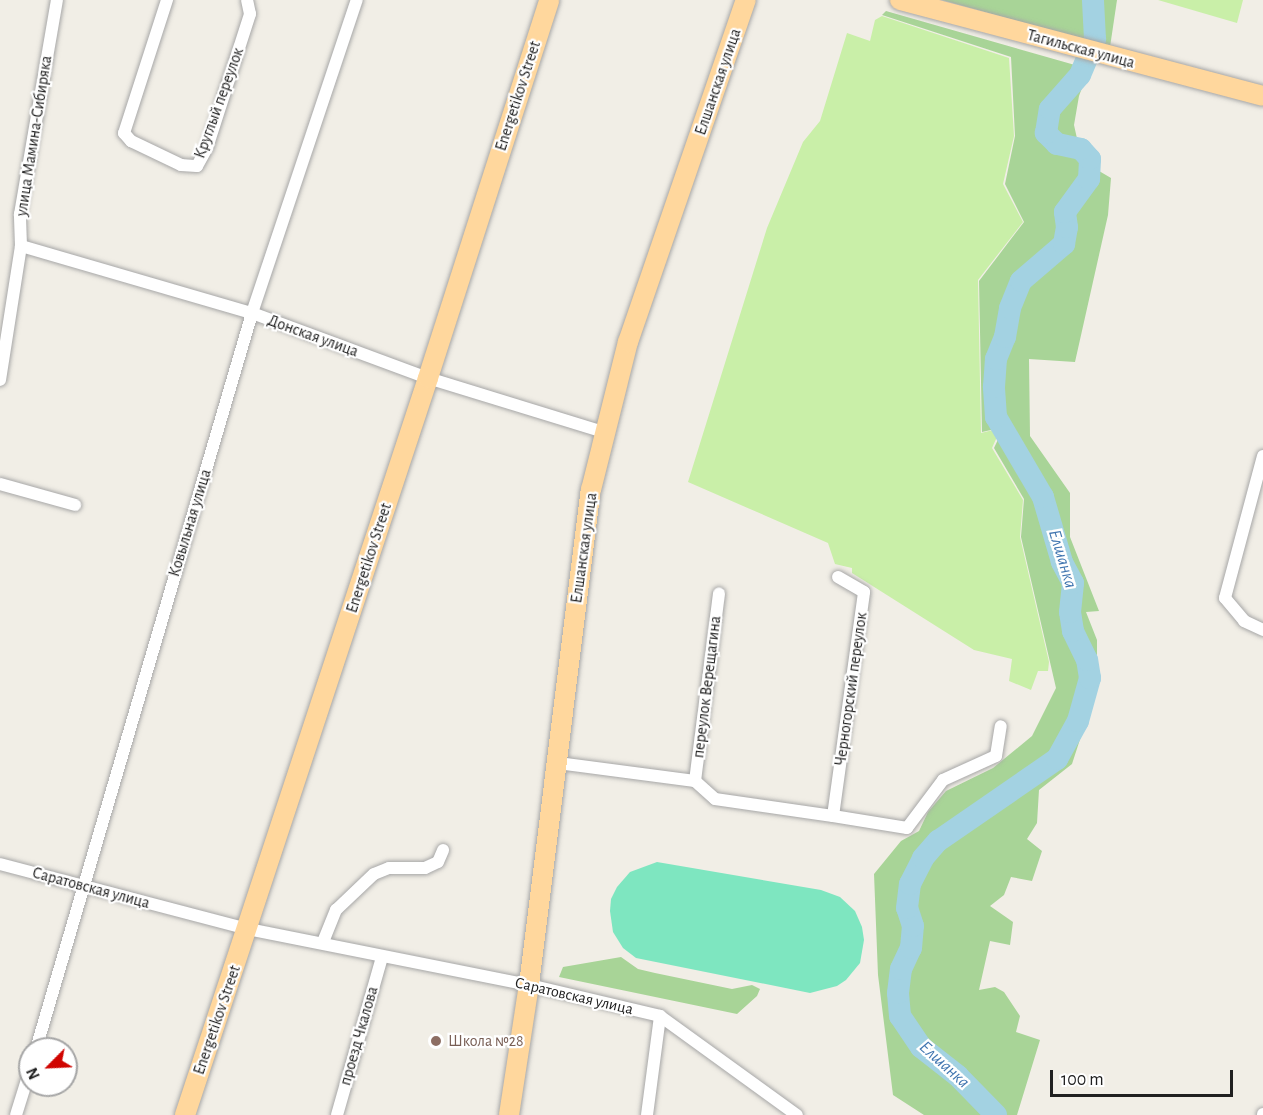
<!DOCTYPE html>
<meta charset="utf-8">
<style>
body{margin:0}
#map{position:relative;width:1263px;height:1115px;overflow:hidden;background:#f1eee6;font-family:"Alegreya Sans",sans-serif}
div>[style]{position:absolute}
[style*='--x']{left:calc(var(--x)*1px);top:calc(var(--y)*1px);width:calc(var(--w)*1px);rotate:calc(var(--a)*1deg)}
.grass>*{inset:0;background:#c9efa8}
.forest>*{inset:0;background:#a8d497}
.pitch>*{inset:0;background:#7ee6c0}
.river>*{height:22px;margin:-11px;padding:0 11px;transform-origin:11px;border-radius:11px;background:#a3d2e2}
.roads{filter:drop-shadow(0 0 2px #a7a7a7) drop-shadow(0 0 2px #a7a7a7)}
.minor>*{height:12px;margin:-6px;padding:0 6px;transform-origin:6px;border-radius:6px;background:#fff}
.primary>*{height:20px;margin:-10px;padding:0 10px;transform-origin:10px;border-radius:10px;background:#ffd79d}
.dots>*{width:16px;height:16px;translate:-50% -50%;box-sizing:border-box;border:3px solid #fff;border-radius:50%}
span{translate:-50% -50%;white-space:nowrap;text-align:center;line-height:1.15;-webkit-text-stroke:4.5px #fff;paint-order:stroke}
.street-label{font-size:16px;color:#202020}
.education-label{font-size:16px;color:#785e54}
.left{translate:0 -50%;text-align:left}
.water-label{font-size:18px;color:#4176b0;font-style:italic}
.north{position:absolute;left:18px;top:1037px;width:60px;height:60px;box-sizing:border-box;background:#fff;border:2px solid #a6a6a6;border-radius:50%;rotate:246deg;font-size:16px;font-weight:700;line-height:24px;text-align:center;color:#202020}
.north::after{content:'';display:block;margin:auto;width:21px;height:27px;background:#d00400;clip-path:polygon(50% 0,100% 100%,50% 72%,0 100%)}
.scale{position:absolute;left:1050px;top:1070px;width:183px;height:27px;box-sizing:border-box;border:3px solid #202020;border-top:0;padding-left:8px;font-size:18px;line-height:21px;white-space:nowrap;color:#202020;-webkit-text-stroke:4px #fff;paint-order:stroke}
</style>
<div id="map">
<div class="grass">
<div style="clip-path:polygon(1158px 0,1243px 0,1237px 23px)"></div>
<div style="clip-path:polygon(882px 16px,1009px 58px,1014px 136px,1003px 184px,1023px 222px,978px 280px,981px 433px,1001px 428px,992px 448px,1023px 500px,1020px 537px,1049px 662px,1048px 671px,1038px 671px,1031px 690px,1009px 681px,1012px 659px,974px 650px,852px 573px,852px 568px,835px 564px,828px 543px,688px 482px,767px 228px,803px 142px,820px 121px,847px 33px,870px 41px,875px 20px)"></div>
</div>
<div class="forest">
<div style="clip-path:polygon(942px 0,1117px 0,1110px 47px)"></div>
<div style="clip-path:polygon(886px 11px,1089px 69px,1079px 96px,1074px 125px,1082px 161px,1111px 178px,1108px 215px,1075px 362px,1029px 359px,1030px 436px,1070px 493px,1070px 537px,1099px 611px,1086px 612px,1097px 640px,1097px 687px,1072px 764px,1039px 790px,1037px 823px,1027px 839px,1042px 851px,1032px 881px,1011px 877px,1004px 895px,990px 906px,1013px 922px,1010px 945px,990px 941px,979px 990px,995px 987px,1004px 992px,1020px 1016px,1016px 1032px,1040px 1040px,1017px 1115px,924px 1115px,893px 1095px,878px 975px,874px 874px,901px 841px,919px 831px,928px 812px,946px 791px,993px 768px,1032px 736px,1056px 688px,1021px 537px,1024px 499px,994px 448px,1004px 427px,982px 432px,979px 281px,1024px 222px,1005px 184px,1015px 136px,1011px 57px,882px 15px)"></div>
<div style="clip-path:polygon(621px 957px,638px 969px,655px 973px,732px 989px,752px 985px,760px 989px,757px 996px,737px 1014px,559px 977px,563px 967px)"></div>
</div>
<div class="pitch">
<div style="clip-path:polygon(657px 862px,821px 890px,840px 897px,855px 911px,862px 927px,864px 940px,860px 963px,846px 980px,837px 986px,810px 993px,636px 958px,623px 948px,613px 932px,610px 911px,611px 899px,617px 887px,630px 872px)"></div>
</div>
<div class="river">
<div style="--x:996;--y:1115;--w:54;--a:-134.3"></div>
<div style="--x:958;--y:1076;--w:47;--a:-141.9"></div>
<div style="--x:921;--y:1047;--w:37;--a:-124"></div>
<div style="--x:900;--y:1016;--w:23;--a:-95"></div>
<div style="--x:898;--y:993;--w:24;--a:-83"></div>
<div style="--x:901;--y:969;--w:23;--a:-65"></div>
<div style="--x:911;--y:948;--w:22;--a:-85"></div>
<div style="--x:913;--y:926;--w:19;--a:-108"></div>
<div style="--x:907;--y:908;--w:24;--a:-83"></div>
<div style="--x:910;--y:884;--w:29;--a:-63"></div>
<div style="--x:923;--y:858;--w:23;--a:-49"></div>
<div style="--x:938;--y:841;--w:145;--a:-34.6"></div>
<div style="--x:1057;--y:759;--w:43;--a:-61.1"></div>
<div style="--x:1078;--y:721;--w:45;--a:-74.4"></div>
<div style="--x:1090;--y:678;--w:18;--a:-99"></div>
<div style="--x:1087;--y:660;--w:32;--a:-116"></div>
<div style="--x:1073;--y:631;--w:19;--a:-99"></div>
<div style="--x:1070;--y:612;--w:29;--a:-84"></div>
<div style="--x:1073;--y:583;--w:24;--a:-118"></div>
<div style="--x:1062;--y:562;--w:68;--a:-106.3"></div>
<div style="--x:1043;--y:497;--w:93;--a:-120.4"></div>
<div style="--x:996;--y:417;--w:30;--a:-94"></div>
<div style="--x:994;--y:387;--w:28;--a:-86"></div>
<div style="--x:996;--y:359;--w:24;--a:-68"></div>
<div style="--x:1005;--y:337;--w:29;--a:-80"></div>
<div style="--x:1010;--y:308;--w:29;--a:-68"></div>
<div style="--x:1021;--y:281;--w:57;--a:-40.7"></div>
<div style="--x:1064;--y:244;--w:17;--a:-80"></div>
<div style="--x:1067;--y:227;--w:15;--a:-98"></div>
<div style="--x:1065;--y:212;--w:41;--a:-54"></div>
<div style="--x:1089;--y:179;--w:20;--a:-87"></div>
<div style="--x:1090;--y:159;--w:13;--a:-132"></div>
<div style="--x:1081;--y:149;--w:25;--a:-168"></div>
<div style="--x:1057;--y:144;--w:16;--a:-135"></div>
<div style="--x:1046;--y:133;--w:24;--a:-81"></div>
<div style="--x:1050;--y:109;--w:45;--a:-48.6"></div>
<div style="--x:1080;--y:75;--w:39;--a:-67"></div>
<div style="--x:1095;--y:39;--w:39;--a:-93"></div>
</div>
<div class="roads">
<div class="minor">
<div style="--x:167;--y:0;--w:140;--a:107.9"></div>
<div style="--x:124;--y:133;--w:11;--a:49"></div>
<div style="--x:131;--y:141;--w:55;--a:25.6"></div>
<div style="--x:181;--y:165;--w:16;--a:4"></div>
<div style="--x:197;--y:166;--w:21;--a:-61"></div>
<div style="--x:207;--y:148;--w:141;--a:-72.2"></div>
<div style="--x:250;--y:14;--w:14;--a:-102"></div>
<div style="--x:21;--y:246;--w:241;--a:16.2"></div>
<div style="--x:252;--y:313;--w:188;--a:20.3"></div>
<div style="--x:428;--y:378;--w:184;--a:17.1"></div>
<div style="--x:0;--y:380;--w:136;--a:-81.1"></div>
<div style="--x:21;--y:246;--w:32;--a:-92"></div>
<div style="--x:20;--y:214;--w:217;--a:-80.2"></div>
<div style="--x:1263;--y:456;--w:147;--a:105"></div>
<div style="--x:1225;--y:598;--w:30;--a:50"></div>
<div style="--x:1244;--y:621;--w:21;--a:25"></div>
<div style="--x:0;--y:484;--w:78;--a:15.6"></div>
<div style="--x:558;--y:763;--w:138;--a:7.5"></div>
<div style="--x:695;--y:781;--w:27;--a:42"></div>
<div style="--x:715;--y:799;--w:119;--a:8.2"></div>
<div style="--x:833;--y:816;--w:226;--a:-82.1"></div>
<div style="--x:864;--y:592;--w:30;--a:-150"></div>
<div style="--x:695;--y:781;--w:189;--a:-82.7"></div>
<div style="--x:833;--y:816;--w:75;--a:9.2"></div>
<div style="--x:907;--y:828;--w:60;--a:-53.1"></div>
<div style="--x:943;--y:780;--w:58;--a:-24.4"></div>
<div style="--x:996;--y:756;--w:30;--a:-81"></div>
<div style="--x:0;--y:864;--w:256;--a:14.7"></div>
<div style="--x:248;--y:929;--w:287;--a:11.3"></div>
<div style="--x:529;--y:985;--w:135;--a:13.3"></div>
<div style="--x:660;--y:1016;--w:169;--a:35.9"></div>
<div style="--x:323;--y:942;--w:35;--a:-68"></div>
<div style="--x:336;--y:910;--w:52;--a:-43.5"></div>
<div style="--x:374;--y:874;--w:16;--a:-22"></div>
<div style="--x:389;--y:868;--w:36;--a:0"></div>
<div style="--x:425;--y:868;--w:14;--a:-25"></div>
<div style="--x:438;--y:862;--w:13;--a:-67"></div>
<div style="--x:36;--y:1049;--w:767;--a:-73.64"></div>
<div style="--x:252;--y:313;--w:330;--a:-71.5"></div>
<div style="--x:16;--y:1115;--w:47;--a:-72.7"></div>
<div style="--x:337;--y:1115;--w:164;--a:-74.1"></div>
<div style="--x:647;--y:1115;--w:100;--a:-82.5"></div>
<div style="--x:1263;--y:1115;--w:1;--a:-90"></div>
</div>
<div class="primary">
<div style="--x:900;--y:0;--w:375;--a:14.8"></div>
<div style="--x:185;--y:1115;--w:776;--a:-71.75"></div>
<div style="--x:428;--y:378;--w:397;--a:-72.2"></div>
<div style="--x:509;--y:1115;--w:132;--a:-81.3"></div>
<div style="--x:529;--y:985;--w:499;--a:-82.9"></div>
<div style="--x:591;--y:490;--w:153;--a:-76"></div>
<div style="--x:628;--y:342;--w:362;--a:-71"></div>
</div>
</div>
<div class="dots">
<div style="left:436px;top:1041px;background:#8d6e63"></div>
</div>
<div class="street-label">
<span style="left:1081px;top:49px;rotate:15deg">Тагильская улица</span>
<span style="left:718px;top:82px;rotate:-71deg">Елшанская улица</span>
<span style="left:518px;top:96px;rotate:-72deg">Energetikov Street</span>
<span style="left:219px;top:103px;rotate:-70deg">Круглый переулок</span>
<span style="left:34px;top:136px;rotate:-81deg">улица Мамина-Сибиряка</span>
<span style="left:313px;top:336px;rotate:20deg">Донская улица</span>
<span style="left:190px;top:523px;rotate:-73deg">Ковыльная улица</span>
<span style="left:584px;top:548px;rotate:-82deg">Елшанская улица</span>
<span style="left:369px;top:558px;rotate:-72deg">Energetikov Street</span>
<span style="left:707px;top:687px;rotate:-83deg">переулок Верещагина</span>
<span style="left:851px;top:689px;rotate:-82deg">Черногорский переулок</span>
<span style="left:91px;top:888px;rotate:15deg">Саратовская улица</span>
<span style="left:574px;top:996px;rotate:13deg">Саратовская улица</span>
<span style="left:217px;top:1020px;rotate:-71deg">Energetikov Street</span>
<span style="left:359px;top:1036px;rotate:-74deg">проезд Чкалова</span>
</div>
<div class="education-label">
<span class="left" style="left:448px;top:1041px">Школа №28</span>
</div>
<div class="water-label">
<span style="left:1062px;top:559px;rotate:73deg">Елшанка</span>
<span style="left:944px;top:1065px;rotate:42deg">Елшанка</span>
</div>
<div class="north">N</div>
<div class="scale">100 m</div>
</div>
